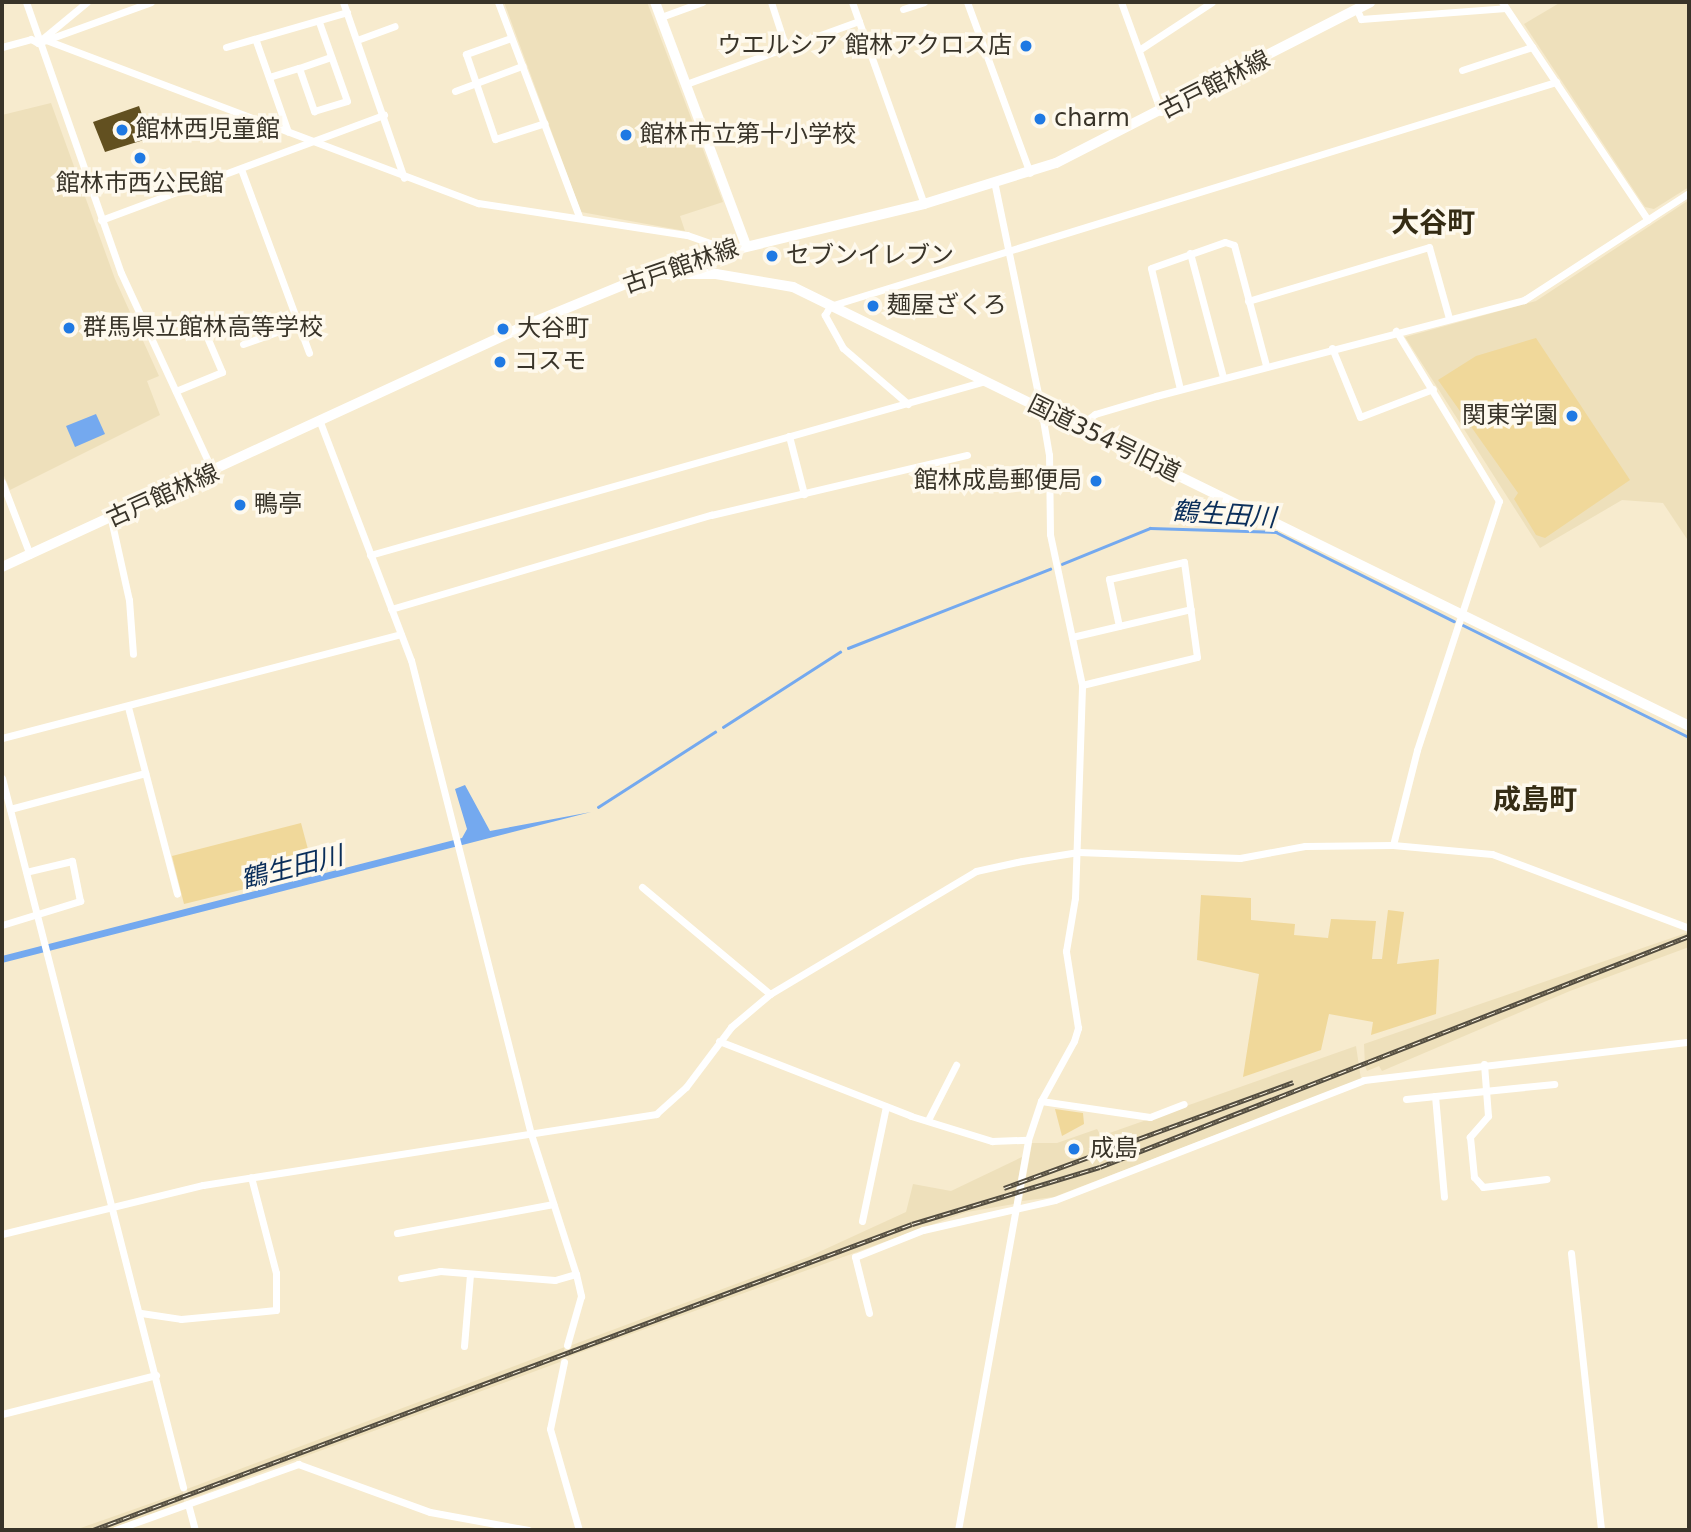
<!DOCTYPE html>
<meta charset="utf-8">
<style>
body{margin:0}
#map{position:relative;width:1691px;height:1532px;overflow:hidden;background:#f7ebce;font-family:"DejaVu Sans","Noto Sans JP",sans-serif}
div>[style]{position:absolute}
[style*='--x']{left:calc(var(--x)*1px);top:calc(var(--y)*1px);width:calc(var(--w)*1px);rotate:calc(var(--a)*1deg)}
.built>*{inset:0;background:#eee0bb}
.green>*{inset:0;background:#f0d89a}
.water>*{inset:0;background:#74a9ef}
.stream>*{height:2.5px;margin:-1.25px;padding:0 1.25px;transform-origin:1.25px;border-radius:1.25px;background:#74a9ef}
.building>*{inset:0;background:#625020}
.street>*{height:7px;margin:-3.5px;padding:0 3.5px;transform-origin:3.5px;border-radius:3.5px;background:#fff}
.secondary>*{height:10px;margin:-5px;padding:0 5px;transform-origin:5px;border-radius:5px;background:#fff}
.rail>*{height:5px;margin-top:-2.5px;transform-origin:0;background:repeating-linear-gradient(90deg,#fef9ed 0 8px,#534d40 0 16px);box-sizing:border-box;border-block:2px solid #534d40}
.dots>*{width:19px;height:19px;translate:-50% -50%;box-sizing:border-box;border:4px solid #fef9ed;border-radius:50%}
span{translate:-50% -50%;white-space:nowrap;text-align:center;line-height:1.15;-webkit-text-stroke:7px #fef9ed;paint-order:stroke}
.poi-label{font-size:24px;color:#393429}
.right{translate:-100% -50%;text-align:right}
.left{translate:0 -50%;text-align:left}
.street-label{font-size:24px;color:#393429}
.water-label{font-size:26px;color:#0a2e5a;font-style:italic}
.quarter-label{font-size:28px;color:#352c14;font-weight:700}
.frame{position:absolute;inset:0;border:4px solid #393429;pointer-events:none}
</style>
<div id="map">
<div class="built">
<div style="clip-path:polygon(504px 2px,647px 2px,723px 202px,680px 216px,685px 231px,581px 212px)"></div>
<div style="clip-path:polygon(1561px 2px,1689px 2px,1689px 187px,1654px 209px,1645px 207px,1524px 24px)"></div>
<div style="clip-path:polygon(51px 103px,115px 279px,159px 376px,147px 381px,160px 415px,10px 490px,2px 471px,2px 115px)"></div>
<div style="clip-path:polygon(1689px 200px,1689px 542px,1663px 503px,1622px 500px,1540px 548px,1405px 337px,1536px 301px)"></div>
<div style="clip-path:polygon(1689px 932px,1689px 947px,1570px 991px,1382px 1071px,1379px 1066px,1367px 1071px,1365px 1066px,1364px 1044px)"></div>
<div style="clip-path:polygon(1356px 1046px,1361px 1079px,1054px 1197px,1022px 1201px,1032px 1143px,1057px 1143px,1097px 1129px,1101px 1136px)"></div>
<div style="clip-path:polygon(1022px 1157px,1014px 1204px,967px 1212px,568px 1357px,572px 1345px,808px 1257px,906px 1212px,913px 1184px,951px 1191px)"></div>
<div style="clip-path:polygon(565px 1347px,560px 1362px,190px 1499px,187px 1489px)"></div>
<div style="clip-path:polygon(183px 1492px,184px 1502px,107px 1530px,75px 1530px)"></div>
</div>
<div class="green">
<div style="clip-path:polygon(1536px 338px,1630px 480px,1545px 538px,1536px 535px,1514px 499px,1518px 493px,1438px 380px,1476px 356px)"></div>
<div style="clip-path:polygon(301px 823px,314px 872px,184px 904px,172px 856px)"></div>
<div style="clip-path:polygon(1201px 895px,1251px 898px,1251px 920px,1295px 924px,1294px 935px,1328px 938px,1331px 919px,1376px 921px,1372px 959px,1382px 959px,1388px 910px,1404px 912px,1397px 964px,1439px 959px,1436px 1014px,1371px 1035px,1373px 1022px,1329px 1014px,1321px 1050px,1243px 1077px,1259px 974px,1197px 960px)"></div>
<div style="clip-path:polygon(1055px 1109px,1083px 1113px,1084px 1124px,1062px 1136px)"></div>
</div>
<div class="water">
<div style="clip-path:polygon(96px 414px,105px 434px,75px 447px,66px 426px)"></div>
<div style="clip-path:polygon(465px 785px,490px 831px,591px 812px,2px 963px,2px 956px,462px 838px,467px 829px,455px 789px)"></div>
</div>
<div class="stream">
<div style="--x:1062;--y:564;--w:95;--a:-22.2"></div>
<div style="--x:1150;--y:528;--w:126;--a:1.8"></div>
<div style="--x:1276;--y:532;--w:199;--a:26.6"></div>
<div style="--x:1463;--y:625;--w:252;--a:26.4"></div>
<div style="--x:848;--y:648;--w:217;--a:-21.4"></div>
<div style="--x:723;--y:727;--w:139;--a:-32.7"></div>
<div style="--x:598;--y:807;--w:139;--a:-32.7"></div>
</div>
<div class="building">
<div style="clip-path:polygon(139px 106px,150px 138px,105px 152px,93px 122px)"></div>
</div>
<div class="street">
<div style="--x:26;--y:2;--w:287;--a:70.7"></div>
<div style="--x:121;--y:273;--w:219;--a:65.2"></div>
<div style="--x:343;--y:2;--w:186;--a:70.9"></div>
<div style="--x:498;--y:2;--w:229;--a:69.3"></div>
<div style="--x:771;--y:2;--w:48;--a:71.9"></div>
<div style="--x:852;--y:2;--w:214;--a:70.4"></div>
<div style="--x:967;--y:2;--w:182;--a:69.8"></div>
<div style="--x:1121;--y:2;--w:117;--a:70"></div>
<div style="--x:1502;--y:2;--w:262;--a:56.2"></div>
<div style="--x:903;--y:9;--w:22;--a:-18"></div>
<div style="--x:1357;--y:10;--w:10;--a:66"></div>
<div style="--x:1361;--y:19;--w:145;--a:-4.3"></div>
<div style="--x:661;--y:17;--w:44;--a:-20.1"></div>
<div style="--x:511;--y:38;--w:48;--a:160.4"></div>
<div style="--x:466;--y:54;--w:90;--a:71.2"></div>
<div style="--x:495;--y:139;--w:52;--a:-17.7"></div>
<div style="--x:41;--y:40;--w:60;--a:-39.6"></div>
<div style="--x:46;--y:40;--w:462;--a:20.7"></div>
<div style="--x:478;--y:203;--w:211;--a:8.7"></div>
<div style="--x:687;--y:235;--w:42;--a:19.3"></div>
<div style="--x:357;--y:40;--w:40;--a:-20.2"></div>
<div style="--x:256;--y:41;--w:96;--a:70.6"></div>
<div style="--x:2;--y:47;--w:30;--a:-15"></div>
<div style="--x:31;--y:39;--w:8;--a:30"></div>
<div style="--x:38;--y:43;--w:120;--a:-19.9"></div>
<div style="--x:226;--y:47;--w:126;--a:-16.1"></div>
<div style="--x:1139;--y:50;--w:87;--a:-33.3"></div>
<div style="--x:299;--y:68;--w:34;--a:-19"></div>
<div style="--x:1462;--y:70;--w:74;--a:-18.2"></div>
<div style="--x:269;--y:77;--w:31;--a:-17"></div>
<div style="--x:299;--y:68;--w:46;--a:70.8"></div>
<div style="--x:314;--y:111;--w:34;--a:-17"></div>
<div style="--x:347;--y:101;--w:84;--a:-109.5"></div>
<div style="--x:686;--y:84;--w:184;--a:-20"></div>
<div style="--x:455;--y:91;--w:72;--a:-20.5"></div>
<div style="--x:241;--y:169;--w:196;--a:69.7"></div>
<div style="--x:101;--y:220;--w:302;--a:-20.4"></div>
<div style="--x:1190;--y:253;--w:128;--a:75.1"></div>
<div style="--x:1248;--y:301;--w:189;--a:-16.6"></div>
<div style="--x:1429;--y:247;--w:74;--a:74.3"></div>
<div style="--x:148;--y:332;--w:52;--a:-17.7"></div>
<div style="--x:198;--y:316;--w:61;--a:66.8"></div>
<div style="--x:222;--y:372;--w:50;--a:157.6"></div>
<div style="--x:243;--y:344;--w:59;--a:-19.7"></div>
<div style="--x:1332;--y:348;--w:74;--a:67.9"></div>
<div style="--x:1360;--y:417;--w:78;--a:-21"></div>
<div style="--x:1180;--y:389;--w:124;--a:-103.5"></div>
<div style="--x:1151;--y:268;--w:78;--a:-19.4"></div>
<div style="--x:1225;--y:242;--w:9;--a:18"></div>
<div style="--x:1234;--y:245;--w:124;--a:75.1"></div>
<div style="--x:908;--y:404;--w:86;--a:-139.3"></div>
<div style="--x:843;--y:348;--w:38;--a:-119"></div>
<div style="--x:825;--y:315;--w:10;--a:-61"></div>
<div style="--x:830;--y:306;--w:760;--a:-17.15"></div>
<div style="--x:320;--y:422;--w:255;--a:69.1"></div>
<div style="--x:411;--y:660;--w:489;--a:75.8"></div>
<div style="--x:531;--y:1134;--w:147;--a:72.2"></div>
<div style="--x:576;--y:1274;--w:23;--a:77"></div>
<div style="--x:581;--y:1296;--w:51;--a:105.9"></div>
<div style="--x:1079;--y:426;--w:20;--a:-37"></div>
<div style="--x:1095;--y:414;--w:64;--a:-16.4"></div>
<div style="--x:1156;--y:396;--w:380;--a:-14.6"></div>
<div style="--x:1524;--y:300;--w:197;--a:-33"></div>
<div style="--x:789;--y:436;--w:60;--a:75.5"></div>
<div style="--x:2;--y:482;--w:78;--a:69"></div>
<div style="--x:111;--y:519;--w:83;--a:77.5"></div>
<div style="--x:129;--y:600;--w:54;--a:85.8"></div>
<div style="--x:370;--y:555;--w:639;--a:-15.8"></div>
<div style="--x:391;--y:609;--w:334;--a:-16.4"></div>
<div style="--x:711;--y:515;--w:263;--a:-13.2"></div>
<div style="--x:1072;--y:637;--w:122;--a:-13.2"></div>
<div style="--x:1082;--y:685;--w:118;--a:-13.7"></div>
<div style="--x:1197;--y:657;--w:96;--a:-97.8"></div>
<div style="--x:1184;--y:562;--w:77;--a:167.2"></div>
<div style="--x:1109;--y:579;--w:48;--a:78"></div>
<div style="--x:128;--y:707;--w:193;--a:75.3"></div>
<div style="--x:2;--y:738;--w:412;--a:-14.6"></div>
<div style="--x:2;--y:778;--w:732;--a:75.68"></div>
<div style="--x:10;--y:809;--w:140;--a:-14.9"></div>
<div style="--x:1393;--y:845;--w:98;--a:-75.8"></div>
<div style="--x:1417;--y:750;--w:262;--a:-71.8"></div>
<div style="--x:1499;--y:501;--w:199;--a:-121.2"></div>
<div style="--x:642;--y:887;--w:167;--a:39.9"></div>
<div style="--x:2;--y:925;--w:82;--a:-17.1"></div>
<div style="--x:80;--y:901;--w:41;--a:-101.3"></div>
<div style="--x:72;--y:861;--w:47;--a:166.6"></div>
<div style="--x:719;--y:1041;--w:206;--a:21.3"></div>
<div style="--x:911;--y:1116;--w:85;--a:17.2"></div>
<div style="--x:992;--y:1141;--w:36;--a:-2"></div>
<div style="--x:1028;--y:1140;--w:41;--a:-71.6"></div>
<div style="--x:1041;--y:1101;--w:68;--a:-61.2"></div>
<div style="--x:1074;--y:1041;--w:14;--a:-73"></div>
<div style="--x:1078;--y:1028;--w:78;--a:-98.9"></div>
<div style="--x:1066;--y:951;--w:54;--a:-80.4"></div>
<div style="--x:1075;--y:898;--w:213;--a:-88.1"></div>
<div style="--x:1082;--y:685;--w:154;--a:-102"></div>
<div style="--x:1050;--y:534;--w:79;--a:-90.7"></div>
<div style="--x:1049;--y:455;--w:48;--a:-99.7"></div>
<div style="--x:1041;--y:408;--w:228;--a:-101.7"></div>
<div style="--x:1484;--y:1064;--w:52;--a:85.6"></div>
<div style="--x:1488;--y:1116;--w:28;--a:131"></div>
<div style="--x:1470;--y:1137;--w:40;--a:84.3"></div>
<div style="--x:1474;--y:1177;--w:13;--a:48"></div>
<div style="--x:1483;--y:1187;--w:64;--a:-7.2"></div>
<div style="--x:1435;--y:1096;--w:101;--a:84.9"></div>
<div style="--x:1406;--y:1099;--w:149;--a:-5.8"></div>
<div style="--x:1041;--y:1101;--w:110;--a:8.4"></div>
<div style="--x:1150;--y:1117;--w:36;--a:-21"></div>
<div style="--x:928;--y:1120;--w:62;--a:-63"></div>
<div style="--x:862;--y:1221;--w:117;--a:-78.2"></div>
<div style="--x:397;--y:1233;--w:159;--a:-10.5"></div>
<div style="--x:2;--y:1234;--w:207;--a:-13.7"></div>
<div style="--x:203;--y:1185;--w:459;--a:-8.9"></div>
<div style="--x:656;--y:1114;--w:40;--a:-42"></div>
<div style="--x:686;--y:1087;--w:75;--a:-53.1"></div>
<div style="--x:731;--y:1027;--w:51;--a:-40.2"></div>
<div style="--x:770;--y:994;--w:240;--a:-30.8"></div>
<div style="--x:976;--y:871;--w:47;--a:-12.3"></div>
<div style="--x:1022;--y:861;--w:57;--a:-9.1"></div>
<div style="--x:1078;--y:852;--w:162;--a:2.1"></div>
<div style="--x:1240;--y:858;--w:66;--a:-10.5"></div>
<div style="--x:1305;--y:846;--w:88;--a:-0.7"></div>
<div style="--x:1393;--y:845;--w:99;--a:5.2"></div>
<div style="--x:1492;--y:854;--w:210;--a:20.6"></div>
<div style="--x:1571;--y:1253;--w:279;--a:83.8"></div>
<div style="--x:401;--y:1278;--w:40;--a:-10"></div>
<div style="--x:440;--y:1271;--w:115;--a:4.5"></div>
<div style="--x:555;--y:1280;--w:22;--a:-16"></div>
<div style="--x:141;--y:1313;--w:40;--a:8.5"></div>
<div style="--x:181;--y:1319;--w:95;--a:-5.4"></div>
<div style="--x:276;--y:1310;--w:37;--a:-90"></div>
<div style="--x:276;--y:1273;--w:99;--a:-104.6"></div>
<div style="--x:869;--y:1313;--w:58;--a:-104"></div>
<div style="--x:855;--y:1257;--w:73;--a:-21.7"></div>
<div style="--x:923;--y:1230;--w:135;--a:-12.8"></div>
<div style="--x:1055;--y:1200;--w:331;--a:-21.2"></div>
<div style="--x:1364;--y:1080;--w:327;--a:-6.7"></div>
<div style="--x:464;--y:1346;--w:72;--a:-85.2"></div>
<div style="--x:564;--y:1362;--w:68;--a:101.8"></div>
<div style="--x:550;--y:1429;--w:105;--a:74"></div>
<div style="--x:2;--y:1414;--w:159;--a:-14.2"></div>
<div style="--x:188;--y:1504;--w:27;--a:75"></div>
<div style="--x:115;--y:1530;--w:195;--a:-19.8"></div>
<div style="--x:298;--y:1464;--w:140;--a:20"></div>
<div style="--x:430;--y:1512;--w:100;--a:10.4"></div>
<div style="--x:958;--y:1530;--w:396;--a:-79.8"></div>
</div>
<div class="secondary">
<div style="--x:655;--y:2;--w:259;--a:69.5"></div>
<div style="--x:657;--y:274;--w:59;--a:0"></div>
<div style="--x:716;--y:274;--w:78;--a:9.6"></div>
<div style="--x:793;--y:287;--w:998;--a:26.1"></div>
<div style="--x:2;--y:567;--w:583;--a:-24.76"></div>
<div style="--x:531;--y:323;--w:152;--a:-22.4"></div>
<div style="--x:672;--y:265;--w:259;--a:-13.6"></div>
<div style="--x:924;--y:204;--w:138;--a:-17.3"></div>
<div style="--x:1056;--y:163;--w:353;--a:-27.1"></div>
</div>
<div class="rail">
<div style="--x:1004;--y:1188;--w:308;--a:-20.1"></div>
<div style="--x:93;--y:1530;--w:874;--a:-20.49"></div>
<div style="--x:912;--y:1224;--w:196;--a:-16.9"></div>
<div style="--x:1100;--y:1167;--w:633;--a:-21.41"></div>
</div>
<div class="dots">
<div style="left:1026px;top:46px;background:#1f79e3"></div>
<div style="left:1040px;top:119px;background:#1f79e3"></div>
<div style="left:122px;top:130px;background:#1f79e3"></div>
<div style="left:626px;top:135px;background:#1f79e3"></div>
<div style="left:140px;top:158px;background:#1f79e3"></div>
<div style="left:772px;top:256px;background:#1f79e3"></div>
<div style="left:873px;top:306px;background:#1f79e3"></div>
<div style="left:69px;top:328px;background:#1f79e3"></div>
<div style="left:503px;top:329px;background:#1f79e3"></div>
<div style="left:500px;top:362px;background:#1f79e3"></div>
<div style="left:1572px;top:416px;background:#1f79e3"></div>
<div style="left:1096px;top:481px;background:#1f79e3"></div>
<div style="left:240px;top:505px;background:#1f79e3"></div>
<div style="left:1074px;top:1149px;background:#1f79e3"></div>
</div>
<div class="poi-label">
<span class="right" style="left:1012px;top:46px">ウエルシア 館林アクロス店</span>
<span class="left" style="left:1054px;top:119px">charm</span>
<span class="left" style="left:136px;top:130px">館林西児童館</span>
<span class="left" style="left:640px;top:135px">館林市立第十小学校</span>
<span style="left:140px;top:184px">館林市西公民館</span>
<span class="left" style="left:786px;top:256px">セブンイレブン</span>
<span class="left" style="left:887px;top:306px">麺屋ざくろ</span>
<span class="left" style="left:83px;top:328px">群馬県立館林高等学校</span>
<span class="left" style="left:517px;top:329px">大谷町</span>
<span class="left" style="left:514px;top:362px">コスモ</span>
<span class="right" style="left:1558px;top:416px">関東学園</span>
<span class="right" style="left:1082px;top:481px">館林成島郵便局</span>
<span class="left" style="left:254px;top:505px">鴨亭</span>
<span class="left" style="left:1090px;top:1149px">成島</span>
</div>
<div class="street-label">
<span style="left:1215px;top:85px;rotate:-27deg">古戸館林線</span>
<span style="left:681px;top:267px;rotate:-19deg">古戸館林線</span>
<span style="left:1104px;top:439px;rotate:26deg">国道354号旧道</span>
<span style="left:163px;top:496px;rotate:-24deg">古戸館林線</span>
</div>
<div class="water-label">
<span style="left:1224px;top:515px;rotate:4deg">鶴生田川</span>
<span style="left:292px;top:868px;rotate:-14deg">鶴生田川</span>
</div>
<div class="quarter-label">
<span style="left:1433px;top:223px">大谷町</span>
<span style="left:1535px;top:800px">成島町</span>
</div>
<div class="frame"></div>
</div>
